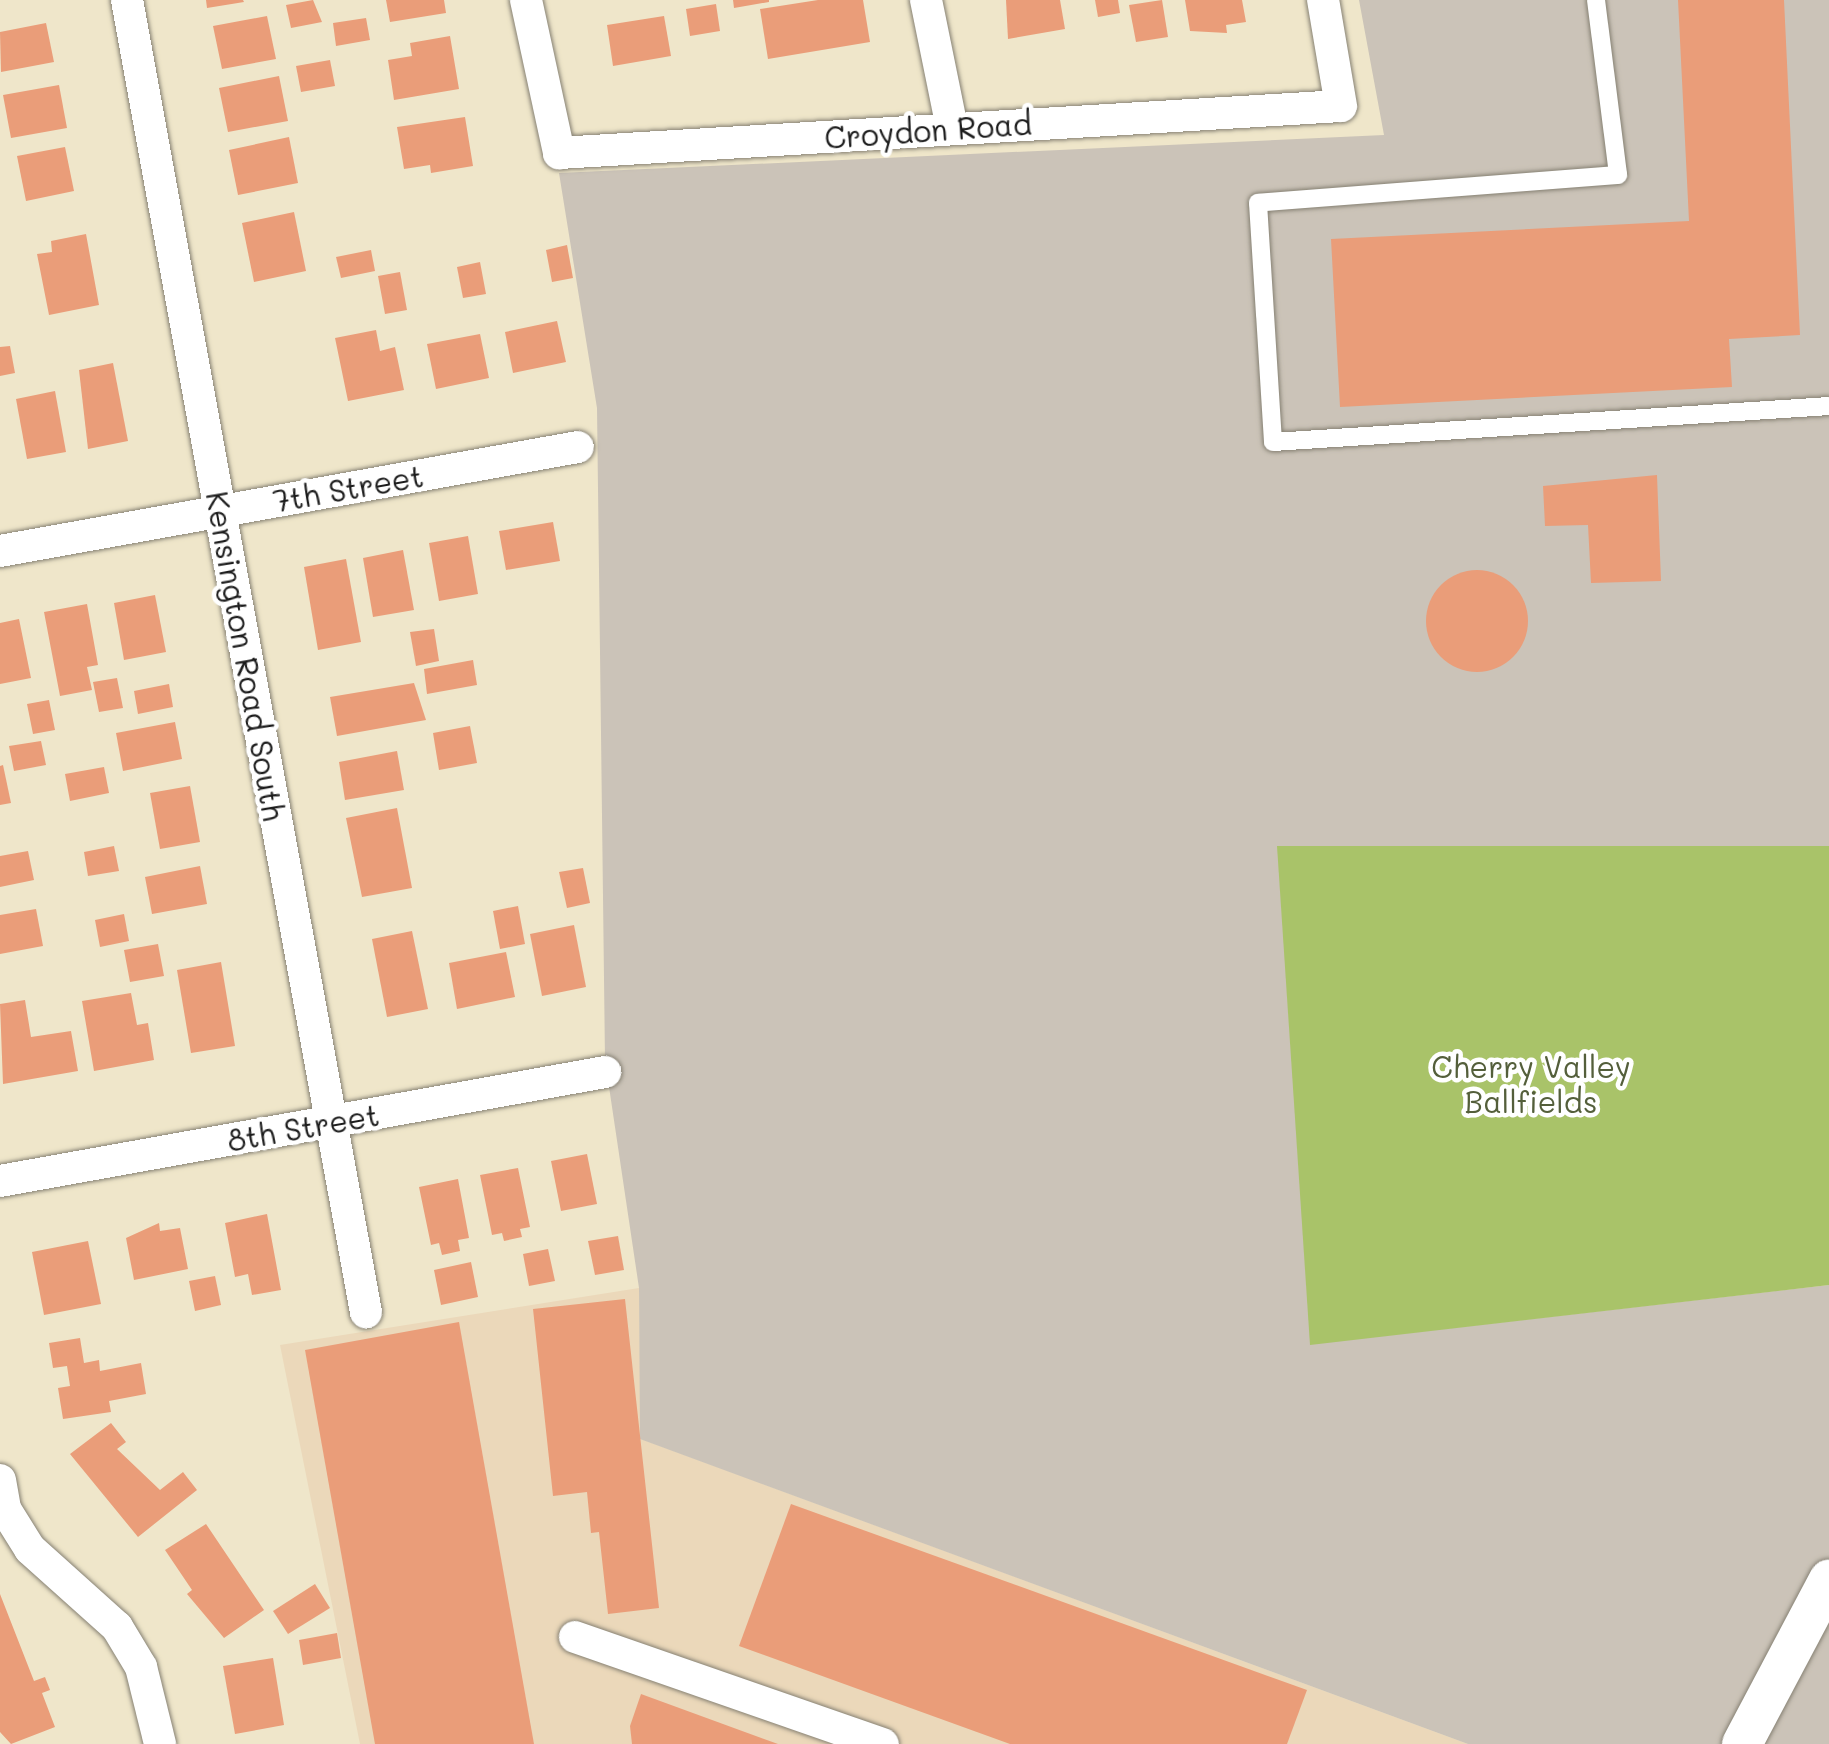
<!DOCTYPE html>
<style>
body{margin:0}
#map{position:relative;width:1829px;height:1744px;overflow:hidden;background:#efe6ca;font-family:Mali,sans-serif}
div>[style]{position:absolute}
[style*='--x']{left:calc(var(--x)*1px);top:calc(var(--y)*1px);width:calc(var(--w)*1px);rotate:calc(var(--a)*1deg)}
.built>*{inset:0;background:#ebd8ba}
.industrial>*{inset:0;background:#cbc3b8}
.green>*{inset:0;background:#a9c369}
.building>*{inset:0;background:#ea9d79}
.round{border-radius:50%}
.roads{filter:drop-shadow(0 0 2px #868173) drop-shadow(0 0 2px #868173)}
.service>*{height:18px;margin:-9px;padding:0 9px;transform-origin:9px;border-radius:9px;background:#fff}
.minor>*{height:32px;margin:-16px;padding:0 16px;transform-origin:16px;border-radius:16px;background:#fff}
.tertiary>*{height:40px;margin:-20px;padding:0 20px;transform-origin:20px;border-radius:20px;background:#fff}
span{translate:-50% -50%;white-space:nowrap;text-align:center;line-height:1.15;-webkit-text-stroke:9px #fff;paint-order:stroke}
.street-label{font-size:30px;color:#1c1c1c}
.park-label{font-size:30px;color:#545f3b}
</style>
<div id="map">
<div class="built">
<div style="clip-path:polygon(639px 1288px,641px 1439px,1468px 1744px,360px 1744px,280px 1345px)"></div>
</div>
<div class="industrial">
<div style="clip-path:polygon(1359px 0,1829px 0,1829px 846px,1278px 846px,1311px 1344px,1829px 1285px,1829px 1744px,1468px 1744px,640px 1439px,639px 1288px,605px 1060px,597px 408px,559px 173px,1384px 135px)"></div>
</div>
<div class="green">
<div style="clip-path:polygon(1277px 846px,1829px 846px,1829px 1285px,1310px 1345px)"></div>
</div>
<div class="building">
<div style="clip-path:polygon(206px 0,243px 0,244px 2px,207px 8px)"></div>
<div style="clip-path:polygon(313px 0,322px 22px,291px 28px,286px 5px)"></div>
<div style="clip-path:polygon(386px 0,444px 0,446px 13px,390px 22px)"></div>
<div style="clip-path:polygon(733px 0,769px 0,769px 2px,734px 8px)"></div>
<div style="clip-path:polygon(818px 0,863px 0,870px 42px,768px 59px,760px 9px)"></div>
<div style="clip-path:polygon(1006px 0,1060px 0,1065px 29px,1008px 39px)"></div>
<div style="clip-path:polygon(1095px 0,1118px 0,1120px 13px,1098px 17px)"></div>
<div style="clip-path:polygon(1162px 0,1168px 37px,1136px 42px,1129px 5px)"></div>
<div style="clip-path:polygon(1185px 0,1242px 0,1246px 22px,1226px 25px,1227px 33px,1190px 31px)"></div>
<div style="clip-path:polygon(1678px 0,1784px 0,1800px 335px,1729px 339px,1732px 387px,1340px 407px,1331px 239px,1689px 221px)"></div>
<div style="clip-path:polygon(716px 4px,720px 31px,690px 36px,686px 9px)"></div>
<div style="clip-path:polygon(267px 16px,276px 59px,222px 69px,213px 26px)"></div>
<div style="clip-path:polygon(664px 16px,671px 56px,613px 66px,607px 25px)"></div>
<div style="clip-path:polygon(366px 18px,370px 40px,336px 46px,333px 23px)"></div>
<div style="clip-path:polygon(46px 23px,54px 62px,1px 72px,0 32px)"></div>
<div style="clip-path:polygon(450px 36px,459px 89px,394px 100px,388px 60px,412px 56px,410px 43px)"></div>
<div style="clip-path:polygon(330px 60px,335px 86px,301px 92px,296px 66px)"></div>
<div style="clip-path:polygon(279px 76px,288px 121px,228px 132px,219px 88px)"></div>
<div style="clip-path:polygon(59px 85px,67px 128px,11px 138px,3px 95px)"></div>
<div style="clip-path:polygon(465px 117px,473px 166px,431px 173px,430px 165px,404px 169px,397px 127px)"></div>
<div style="clip-path:polygon(289px 137px,298px 183px,238px 195px,229px 150px)"></div>
<div style="clip-path:polygon(65px 147px,74px 191px,26px 201px,17px 156px)"></div>
<div style="clip-path:polygon(294px 212px,306px 271px,254px 282px,242px 223px)"></div>
<div style="clip-path:polygon(86px 234px,99px 305px,49px 315px,37px 254px,52px 252px,51px 241px)"></div>
<div style="clip-path:polygon(567px 245px,573px 278px,552px 282px,546px 250px)"></div>
<div style="clip-path:polygon(371px 250px,375px 271px,341px 278px,336px 257px)"></div>
<div style="clip-path:polygon(480px 262px,486px 294px,463px 298px,457px 267px)"></div>
<div style="clip-path:polygon(400px 272px,407px 310px,385px 314px,378px 276px)"></div>
<div style="clip-path:polygon(557px 321px,566px 362px,513px 373px,505px 332px)"></div>
<div style="clip-path:polygon(376px 330px,380px 351px,395px 347px,404px 390px,348px 401px,335px 338px)"></div>
<div style="clip-path:polygon(480px 334px,489px 378px,436px 389px,427px 344px)"></div>
<div style="clip-path:polygon(10px 346px,15px 373px,0 376px,0 347px)"></div>
<div style="clip-path:polygon(113px 363px,128px 441px,88px 449px,79px 370px)"></div>
<div style="clip-path:polygon(55px 391px,66px 452px,27px 459px,16px 399px)"></div>
<div style="clip-path:polygon(1657px 475px,1661px 581px,1591px 583px,1588px 525px,1545px 526px,1543px 486px)"></div>
<div style="clip-path:polygon(553px 522px,560px 561px,506px 570px,499px 531px)"></div>
<div style="clip-path:polygon(468px 536px,478px 594px,439px 601px,429px 543px)"></div>
<div style="clip-path:polygon(403px 550px,414px 610px,373px 617px,363px 558px)"></div>
<div style="clip-path:polygon(346px 559px,361px 642px,318px 650px,304px 567px)"></div>
<div class="round" style="left:1426px;top:570px;width:102px;height:102px"></div>
<div style="clip-path:polygon(155px 595px,166px 652px,124px 660px,114px 603px)"></div>
<div style="clip-path:polygon(87px 604px,98px 665px,87px 667px,92px 690px,60px 696px,44px 612px)"></div>
<div style="clip-path:polygon(19px 619px,31px 678px,0 684px,0 623px)"></div>
<div style="clip-path:polygon(434px 629px,439px 661px,416px 666px,410px 632px)"></div>
<div style="clip-path:polygon(473px 660px,477px 685px,427px 694px,424px 669px)"></div>
<div style="clip-path:polygon(117px 678px,123px 708px,99px 712px,93px 682px)"></div>
<div style="clip-path:polygon(414px 683px,426px 720px,337px 736px,330px 697px)"></div>
<div style="clip-path:polygon(169px 684px,173px 707px,138px 714px,134px 691px)"></div>
<div style="clip-path:polygon(49px 700px,55px 730px,33px 734px,27px 704px)"></div>
<div style="clip-path:polygon(175px 722px,182px 759px,123px 771px,116px 733px)"></div>
<div style="clip-path:polygon(470px 726px,477px 763px,439px 770px,433px 733px)"></div>
<div style="clip-path:polygon(41px 741px,46px 765px,14px 771px,9px 746px)"></div>
<div style="clip-path:polygon(397px 751px,404px 790px,345px 800px,339px 762px)"></div>
<div style="clip-path:polygon(3px 765px,11px 803px,0 805px,0 766px)"></div>
<div style="clip-path:polygon(104px 767px,109px 793px,70px 801px,65px 774px)"></div>
<div style="clip-path:polygon(190px 786px,200px 842px,160px 849px,150px 793px)"></div>
<div style="clip-path:polygon(397px 808px,412px 888px,362px 897px,346px 818px)"></div>
<div style="clip-path:polygon(114px 846px,119px 871px,88px 876px,84px 852px)"></div>
<div style="clip-path:polygon(28px 851px,34px 880px,0 887px,0 856px)"></div>
<div style="clip-path:polygon(200px 866px,207px 904px,152px 914px,145px 877px)"></div>
<div style="clip-path:polygon(583px 868px,590px 903px,567px 908px,559px 872px)"></div>
<div style="clip-path:polygon(518px 906px,525px 944px,500px 949px,493px 911px)"></div>
<div style="clip-path:polygon(36px 909px,43px 946px,0 954px,0 915px)"></div>
<div style="clip-path:polygon(124px 914px,129px 941px,100px 947px,95px 920px)"></div>
<div style="clip-path:polygon(574px 925px,586px 987px,542px 996px,530px 934px)"></div>
<div style="clip-path:polygon(412px 931px,428px 1009px,387px 1017px,372px 939px)"></div>
<div style="clip-path:polygon(158px 944px,164px 976px,130px 982px,124px 950px)"></div>
<div style="clip-path:polygon(506px 952px,515px 997px,457px 1009px,449px 963px)"></div>
<div style="clip-path:polygon(221px 962px,235px 1046px,191px 1053px,177px 970px)"></div>
<div style="clip-path:polygon(131px 993px,137px 1025px,148px 1023px,154px 1060px,94px 1071px,82px 1001px)"></div>
<div style="clip-path:polygon(25px 1000px,31px 1037px,71px 1031px,78px 1071px,3px 1084px,0 1004px)"></div>
<div style="clip-path:polygon(587px 1154px,597px 1204px,561px 1211px,551px 1161px)"></div>
<div style="clip-path:polygon(518px 1168px,530px 1227px,520px 1229px,522px 1237px,504px 1241px,502px 1233px,492px 1235px,480px 1175px)"></div>
<div style="clip-path:polygon(458px 1179px,469px 1238px,458px 1240px,460px 1251px,442px 1255px,439px 1243px,431px 1245px,419px 1187px)"></div>
<div style="clip-path:polygon(267px 1214px,281px 1290px,252px 1295px,248px 1274px,235px 1277px,225px 1223px)"></div>
<div style="clip-path:polygon(159px 1223px,160px 1231px,180px 1228px,188px 1269px,134px 1280px,126px 1238px)"></div>
<div style="clip-path:polygon(618px 1236px,624px 1270px,595px 1275px,588px 1241px)"></div>
<div style="clip-path:polygon(88px 1241px,101px 1304px,44px 1315px,32px 1252px)"></div>
<div style="clip-path:polygon(548px 1249px,555px 1281px,529px 1286px,523px 1254px)"></div>
<div style="clip-path:polygon(471px 1262px,478px 1297px,441px 1305px,434px 1270px)"></div>
<div style="clip-path:polygon(215px 1276px,221px 1305px,195px 1311px,189px 1281px)"></div>
<div style="clip-path:polygon(625px 1299px,659px 1608px,608px 1614px,599px 1532px,591px 1533px,587px 1492px,553px 1496px,533px 1309px)"></div>
<div style="clip-path:polygon(459px 1322px,534px 1744px,375px 1744px,305px 1350px)"></div>
<div style="clip-path:polygon(80px 1338px,84px 1363px,99px 1360px,100px 1371px,141px 1363px,146px 1394px,109px 1401px,111px 1412px,63px 1419px,58px 1388px,70px 1386px,67px 1366px,53px 1368px,49px 1343px)"></div>
<div style="clip-path:polygon(111px 1423px,126px 1442px,117px 1449px,160px 1490px,183px 1472px,197px 1490px,138px 1537px,70px 1454px)"></div>
<div style="clip-path:polygon(791px 1504px,1307px 1690px,1287px 1744px,1010px 1744px,739px 1646px)"></div>
<div style="clip-path:polygon(206px 1524px,264px 1610px,224px 1638px,187px 1594px,192px 1590px,165px 1550px)"></div>
<div style="clip-path:polygon(315px 1584px,330px 1608px,288px 1634px,273px 1611px)"></div>
<div style="clip-path:polygon(0 1594px,34px 1681px,45px 1677px,50px 1690px,42px 1693px,55px 1727px,11px 1744px,0 1732px)"></div>
<div style="clip-path:polygon(337px 1633px,341px 1658px,303px 1665px,299px 1640px)"></div>
<div style="clip-path:polygon(273px 1658px,284px 1725px,235px 1734px,223px 1666px)"></div>
<div style="clip-path:polygon(641px 1694px,778px 1744px,632px 1744px,630px 1726px)"></div>
</div>
<div class="roads">
<div class="service">
<div style="--x:1596;--y:0;--w:176;--a:82.8"></div>
<div style="--x:1618;--y:175;--w:361;--a:175.6"></div>
<div style="--x:1258;--y:203;--w:239;--a:86.4"></div>
<div style="--x:1273;--y:442;--w:557;--a:-3.7"></div>
</div>
<div class="minor">
<div style="--x:127;--y:0;--w:1334;--a:79.68"></div>
<div style="--x:526;--y:0;--w:157;--a:77.8"></div>
<div style="--x:559;--y:153;--w:783;--a:-3.44"></div>
<div style="--x:1341;--y:106;--w:108;--a:-99.6"></div>
<div style="--x:926;--y:0;--w:131;--a:78.5"></div>
<div style="--x:0;--y:551;--w:587;--a:-10.2"></div>
<div style="--x:0;--y:1181;--w:615;--a:-10.21"></div>
<div style="--x:0;--y:1480;--w:29;--a:80"></div>
<div style="--x:5;--y:1509;--w:47;--a:58"></div>
<div style="--x:30;--y:1549;--w:117;--a:41.9"></div>
<div style="--x:117;--y:1627;--w:47;--a:59"></div>
<div style="--x:141;--y:1667;--w:79;--a:76.1"></div>
<div style="--x:575;--y:1637;--w:326;--a:19.2"></div>
</div>
<div class="tertiary">
<div style="--x:1742;--y:1744;--w:186;--a:-62.1"></div>
</div>
</div>
<div class="street-label">
<span style="left:928px;top:130px;rotate:-4deg">Croydon Road</span>
<span style="left:348px;top:488px;rotate:-10deg">7th Street</span>
<span style="left:246px;top:656px;rotate:80deg">Kensington Road South</span>
<span style="left:303px;top:1127px;rotate:-10deg">8th Street</span>
</div>
<div class="park-label">
<span style="left:1531px;top:1083px">Cherry Valley<br>Ballfields</span>
</div>
</div>
